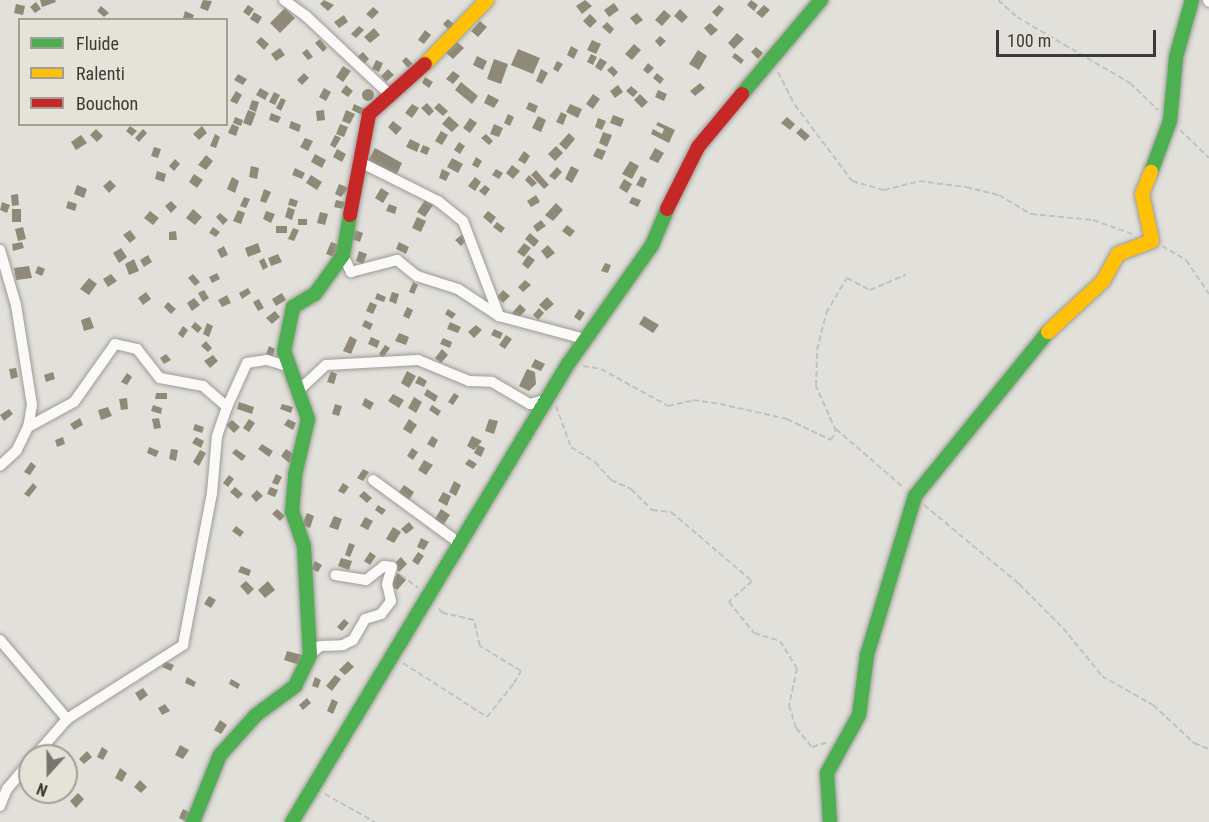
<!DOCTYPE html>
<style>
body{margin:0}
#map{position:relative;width:1209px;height:822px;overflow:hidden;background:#e2e0da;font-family:"Roboto Condensed",sans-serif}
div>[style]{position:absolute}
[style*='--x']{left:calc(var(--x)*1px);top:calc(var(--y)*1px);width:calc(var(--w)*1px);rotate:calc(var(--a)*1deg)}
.building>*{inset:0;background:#8e8a77}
.round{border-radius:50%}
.path>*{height:2px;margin-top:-1px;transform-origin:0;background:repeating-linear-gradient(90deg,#c1c1bf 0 6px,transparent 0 9px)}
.roads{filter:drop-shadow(0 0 2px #9c9b96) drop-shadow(0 0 2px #9c9b96)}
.street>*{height:10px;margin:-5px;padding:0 5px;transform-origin:5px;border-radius:5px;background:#fbfaf9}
.fast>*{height:14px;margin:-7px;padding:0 7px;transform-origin:7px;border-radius:7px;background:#4caf50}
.slow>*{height:14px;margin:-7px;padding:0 7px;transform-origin:7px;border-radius:7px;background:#ffc107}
.jam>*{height:14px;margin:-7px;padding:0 7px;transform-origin:7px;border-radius:7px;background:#c62828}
span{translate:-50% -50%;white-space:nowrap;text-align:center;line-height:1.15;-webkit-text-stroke:6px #e5e2d7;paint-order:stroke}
.legend{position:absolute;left:18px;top:18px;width:210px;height:108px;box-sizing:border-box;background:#e5e2d7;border:2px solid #a29f97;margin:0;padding:8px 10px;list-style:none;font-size:18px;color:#3d3b37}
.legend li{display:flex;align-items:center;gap:12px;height:30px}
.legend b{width:30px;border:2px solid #a29f97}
.north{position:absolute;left:18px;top:744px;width:60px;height:60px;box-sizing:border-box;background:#e5e2d7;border:2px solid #a29f97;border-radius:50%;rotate:201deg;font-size:16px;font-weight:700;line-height:24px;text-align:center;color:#3d3b37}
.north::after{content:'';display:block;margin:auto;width:21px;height:27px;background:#777570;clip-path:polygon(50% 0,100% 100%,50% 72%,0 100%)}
.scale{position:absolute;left:996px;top:30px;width:160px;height:27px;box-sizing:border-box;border:3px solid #3d3b37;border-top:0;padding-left:8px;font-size:18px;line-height:21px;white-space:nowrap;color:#3d3b37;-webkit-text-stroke:4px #e5e2d7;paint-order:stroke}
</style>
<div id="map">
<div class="building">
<div style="clip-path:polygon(40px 0,55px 0,56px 2px,42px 7px)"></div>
<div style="clip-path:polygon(203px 0,212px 1px,208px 11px,200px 8px)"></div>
<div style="clip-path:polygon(324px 0,334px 5px,328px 11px,320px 4px)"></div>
<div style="clip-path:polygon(585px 0,592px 6px,582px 14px,576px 6px)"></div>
<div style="clip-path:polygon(751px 0,758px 5px,754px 11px,747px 5px)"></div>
<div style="clip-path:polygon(36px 2px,41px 9px,35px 13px,30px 7px)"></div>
<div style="clip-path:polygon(614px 3px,619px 10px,609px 17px,604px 10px)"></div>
<div style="clip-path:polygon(16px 4px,25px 6px,23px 15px,14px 13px)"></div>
<div style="clip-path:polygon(248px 5px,254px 9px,249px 16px,243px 12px)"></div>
<div style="clip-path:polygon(719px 5px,724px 9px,717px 17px,712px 12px)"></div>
<div style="clip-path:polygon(764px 5px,770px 10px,762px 18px,756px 13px)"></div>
<div style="clip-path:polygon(101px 6px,109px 13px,104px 17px,97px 11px)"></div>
<div style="clip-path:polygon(373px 7px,379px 12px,372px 19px,366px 14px)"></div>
<div style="clip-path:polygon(285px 8px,295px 18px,280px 33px,270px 23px)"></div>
<div style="clip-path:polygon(680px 9px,688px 17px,682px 23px,674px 16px)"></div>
<div style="clip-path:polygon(664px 10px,671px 16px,662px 26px,655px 20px)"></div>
<div style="clip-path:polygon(185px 11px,194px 15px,192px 20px,183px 18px)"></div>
<div style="clip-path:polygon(254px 12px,262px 17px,258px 24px,250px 19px)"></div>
<div style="clip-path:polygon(637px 13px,643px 20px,636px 25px,630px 18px)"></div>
<div style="clip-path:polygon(590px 14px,597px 21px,590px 28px,583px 21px)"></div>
<div style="clip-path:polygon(344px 15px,348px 22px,339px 28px,334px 22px)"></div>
<div style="clip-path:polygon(448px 19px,456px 26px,450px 31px,443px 24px)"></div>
<div style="clip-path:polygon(480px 21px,487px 27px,478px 37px,471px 31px)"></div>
<div style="clip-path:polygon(607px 22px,614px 29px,610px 34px,602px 27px)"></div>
<div style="clip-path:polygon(710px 23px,718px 30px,711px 36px,704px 28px)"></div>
<div style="clip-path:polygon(359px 26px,364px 30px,356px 38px,351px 34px)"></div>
<div style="clip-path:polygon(374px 28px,380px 35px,370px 43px,364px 37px)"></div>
<div style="clip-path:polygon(425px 30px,431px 35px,424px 44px,418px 40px)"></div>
<div style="clip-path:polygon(737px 33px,744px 39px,734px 49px,728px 43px)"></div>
<div style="clip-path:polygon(660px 36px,666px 41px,660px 47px,655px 41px)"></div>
<div style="clip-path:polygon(261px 37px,269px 44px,264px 50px,256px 42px)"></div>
<div style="clip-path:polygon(320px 39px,327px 48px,323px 52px,315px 43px)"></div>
<div style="clip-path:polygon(592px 40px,601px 44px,596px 54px,587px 50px)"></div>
<div style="clip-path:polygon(457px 42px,464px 48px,453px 59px,446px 53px)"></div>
<div style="clip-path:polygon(634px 44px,641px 50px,632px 60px,625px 54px)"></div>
<div style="clip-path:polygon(571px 46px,578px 50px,574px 59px,567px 55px)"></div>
<div style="clip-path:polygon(756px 47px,763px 53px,758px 59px,751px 52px)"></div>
<div style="clip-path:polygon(280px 48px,285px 55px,276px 61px,271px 54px)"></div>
<div style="clip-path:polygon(307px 49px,313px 57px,308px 60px,302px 53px)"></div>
<div style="clip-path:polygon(518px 49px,540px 58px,533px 74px,511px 65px)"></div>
<div style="clip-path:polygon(698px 50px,707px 56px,699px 70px,689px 64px)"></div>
<div style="clip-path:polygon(363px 52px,369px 59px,364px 64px,357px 57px)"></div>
<div style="clip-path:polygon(735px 53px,744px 60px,741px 64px,732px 57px)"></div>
<div style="clip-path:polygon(591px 54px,597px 57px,593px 65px,587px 62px)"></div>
<div style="clip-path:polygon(477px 56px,487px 61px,483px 70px,473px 65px)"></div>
<div style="clip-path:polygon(406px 57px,413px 64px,408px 68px,402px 61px)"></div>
<div style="clip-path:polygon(600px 58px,607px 62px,601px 71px,595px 67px)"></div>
<div style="clip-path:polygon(494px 59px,508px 64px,501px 84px,487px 79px)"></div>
<div style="clip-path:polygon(376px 60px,383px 63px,379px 72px,372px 69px)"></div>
<div style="clip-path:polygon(557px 61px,563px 64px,558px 72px,553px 69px)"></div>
<div style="clip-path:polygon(648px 63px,654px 68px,648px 74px,643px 70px)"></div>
<div style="clip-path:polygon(343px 66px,351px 71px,343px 82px,336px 77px)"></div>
<div style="clip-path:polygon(612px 66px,618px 72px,614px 77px,607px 70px)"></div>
<div style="clip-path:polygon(388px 69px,394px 75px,386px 82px,381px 76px)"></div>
<div style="clip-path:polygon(541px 69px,548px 73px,542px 84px,536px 81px)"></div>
<div style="clip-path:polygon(453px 71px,460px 76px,453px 84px,446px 79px)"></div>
<div style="clip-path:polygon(304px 73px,309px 78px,302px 85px,297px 80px)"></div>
<div style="clip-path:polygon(657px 73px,664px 79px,660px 84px,653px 78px)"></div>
<div style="clip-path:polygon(238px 74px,247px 79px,243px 85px,234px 80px)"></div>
<div style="clip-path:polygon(425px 77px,433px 82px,429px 88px,422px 83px)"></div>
<div style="clip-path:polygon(461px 82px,478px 96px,472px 104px,455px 90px)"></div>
<div style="clip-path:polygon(700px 83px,705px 88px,695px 96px,690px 91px)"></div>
<div style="clip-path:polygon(346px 85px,353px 91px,348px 97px,341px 92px)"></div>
<div style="clip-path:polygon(618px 85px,623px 92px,615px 98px,610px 91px)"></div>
<div style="clip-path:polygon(631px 86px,638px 92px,633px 97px,626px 91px)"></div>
<div style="clip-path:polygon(260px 88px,269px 93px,265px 100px,256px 95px)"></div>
<div style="clip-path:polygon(324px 88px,331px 92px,326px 101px,319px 97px)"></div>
<div class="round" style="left:362px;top:89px;width:12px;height:12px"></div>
<div style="clip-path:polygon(658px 90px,667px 94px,664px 101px,655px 97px)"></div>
<div style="clip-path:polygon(236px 91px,242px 95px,237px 104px,230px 101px)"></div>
<div style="clip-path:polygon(274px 92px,280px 95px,275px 105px,269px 102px)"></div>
<div style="clip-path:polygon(488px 94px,499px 100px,494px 108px,484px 103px)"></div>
<div style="clip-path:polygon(593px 94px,600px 99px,593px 109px,586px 104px)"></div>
<div style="clip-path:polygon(640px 94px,648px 102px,642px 108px,634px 100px)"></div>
<div style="clip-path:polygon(281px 98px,286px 100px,281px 111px,276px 108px)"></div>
<div style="clip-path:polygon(252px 100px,259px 102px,256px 112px,249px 109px)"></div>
<div style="clip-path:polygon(529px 102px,538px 106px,535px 113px,526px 109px)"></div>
<div style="clip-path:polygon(427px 103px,434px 111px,429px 116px,421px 108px)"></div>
<div style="clip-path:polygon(439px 103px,448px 111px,443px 116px,434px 108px)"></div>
<div style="clip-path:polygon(354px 104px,365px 109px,362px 115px,352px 110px)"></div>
<div style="clip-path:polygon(412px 104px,419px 108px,412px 118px,405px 113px)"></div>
<div style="clip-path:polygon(570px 104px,582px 109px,578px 118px,566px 112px)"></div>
<div style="clip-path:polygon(248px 110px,256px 113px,251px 126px,243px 123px)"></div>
<div style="clip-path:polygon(324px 110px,325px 120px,317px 121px,316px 111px)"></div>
<div style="clip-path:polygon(346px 110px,355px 114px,350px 124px,342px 121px)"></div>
<div style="clip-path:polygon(561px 112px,567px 115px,563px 125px,556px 122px)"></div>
<div style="clip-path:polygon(271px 113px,281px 117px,278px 123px,269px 120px)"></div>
<div style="clip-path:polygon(508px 114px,514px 117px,510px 126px,504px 123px)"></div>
<div style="clip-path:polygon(613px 115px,624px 119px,621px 127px,610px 123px)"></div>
<div style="clip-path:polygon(449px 116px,459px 125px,452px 132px,442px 124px)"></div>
<div style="clip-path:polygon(538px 116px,546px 120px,541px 132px,532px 128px)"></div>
<div style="clip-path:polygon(235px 117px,243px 120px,241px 126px,233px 123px)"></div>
<div style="clip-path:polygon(787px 117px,795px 124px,790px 130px,781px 123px)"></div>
<div style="clip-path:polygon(470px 118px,477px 123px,470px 133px,463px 128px)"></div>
<div style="clip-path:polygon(598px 118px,606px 121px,602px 130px,595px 127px)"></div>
<div style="clip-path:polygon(291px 121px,301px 125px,299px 132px,289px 128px)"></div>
<div style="clip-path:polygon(393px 121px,402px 128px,396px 135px,388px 127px)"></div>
<div style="clip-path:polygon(658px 122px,675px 130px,669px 143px,651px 134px,653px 129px,662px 134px,664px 129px,656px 125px)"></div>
<div style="clip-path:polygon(232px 124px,239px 127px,236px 136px,228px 133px)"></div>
<div style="clip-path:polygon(340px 124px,348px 127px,344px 137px,336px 134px)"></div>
<div style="clip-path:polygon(494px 124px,503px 128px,499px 137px,490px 134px)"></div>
<div style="clip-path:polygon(130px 126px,137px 131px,132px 136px,126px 131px)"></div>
<div style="clip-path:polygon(202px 126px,207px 133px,199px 140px,193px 134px)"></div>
<div style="clip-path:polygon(801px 128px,810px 136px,805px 141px,796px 133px)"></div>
<div style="clip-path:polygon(96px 129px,103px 136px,97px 142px,90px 135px)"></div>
<div style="clip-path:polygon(143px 129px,147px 133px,139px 142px,135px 138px)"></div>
<div style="clip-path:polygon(441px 131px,448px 135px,442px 145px,435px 141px)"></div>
<div style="clip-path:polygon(603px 132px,612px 135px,607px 147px,599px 143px)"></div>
<div style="clip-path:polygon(569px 133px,575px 139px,566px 150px,559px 144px)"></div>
<div style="clip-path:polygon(215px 134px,220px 137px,216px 148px,210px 146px)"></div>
<div style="clip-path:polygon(486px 134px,493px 141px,489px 145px,481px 138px)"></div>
<div style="clip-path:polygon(81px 135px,87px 143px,76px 150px,71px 142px)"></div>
<div style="clip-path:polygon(335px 135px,341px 138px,335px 148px,330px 145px)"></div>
<div style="clip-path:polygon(305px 138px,313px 141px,308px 151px,300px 147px)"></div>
<div style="clip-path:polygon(410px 139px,420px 144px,417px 152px,406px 147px)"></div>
<div style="clip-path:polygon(459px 142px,465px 146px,460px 154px,454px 150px)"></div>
<div style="clip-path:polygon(423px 145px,430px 148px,427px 155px,420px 152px)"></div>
<div style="clip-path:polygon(556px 146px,563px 153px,555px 161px,548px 154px)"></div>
<div style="clip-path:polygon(154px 147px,161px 149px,158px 158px,151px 156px)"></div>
<div style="clip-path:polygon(375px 148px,402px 163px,396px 176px,368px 161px)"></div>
<div style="clip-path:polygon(597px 148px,606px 151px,602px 160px,593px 156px)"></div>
<div style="clip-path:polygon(655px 148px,664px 153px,658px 163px,649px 159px)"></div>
<div style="clip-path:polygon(337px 149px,346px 154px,342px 162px,333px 157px)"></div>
<div style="clip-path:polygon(524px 151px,530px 156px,525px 164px,518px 160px)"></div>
<div style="clip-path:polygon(315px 154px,326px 160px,322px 168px,311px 162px)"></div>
<div style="clip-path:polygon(206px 155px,213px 161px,206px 170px,198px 165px)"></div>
<div style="clip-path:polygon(476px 157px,482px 161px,478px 168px,472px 165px)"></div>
<div style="clip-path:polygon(452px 158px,463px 164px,458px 173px,447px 167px)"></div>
<div style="clip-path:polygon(175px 159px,180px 164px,174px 171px,169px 166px)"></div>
<div style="clip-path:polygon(630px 161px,639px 166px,632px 179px,622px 174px)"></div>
<div style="clip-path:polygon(512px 165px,520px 171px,513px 179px,506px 173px)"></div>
<div style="clip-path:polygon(251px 166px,259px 168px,257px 179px,249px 177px)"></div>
<div style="clip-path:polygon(571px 166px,579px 170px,572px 183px,565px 179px)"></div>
<div style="clip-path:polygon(557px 167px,562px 172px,555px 180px,549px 176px)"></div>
<div style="clip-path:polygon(295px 168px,305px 173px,302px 179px,292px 175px)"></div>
<div style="clip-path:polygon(442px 169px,450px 173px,446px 181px,439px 178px)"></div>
<div style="clip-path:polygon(496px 169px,503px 173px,499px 179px,492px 175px)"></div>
<div style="clip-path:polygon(536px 170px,549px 185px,544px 189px,531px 175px)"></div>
<div style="clip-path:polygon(157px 171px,166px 174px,164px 182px,155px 179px)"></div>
<div style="clip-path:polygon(194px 174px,203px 180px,197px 188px,189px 182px)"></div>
<div style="clip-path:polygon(311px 175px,322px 182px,317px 190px,306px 183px)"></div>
<div style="clip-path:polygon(529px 175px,537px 183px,532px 187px,525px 180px)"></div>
<div style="clip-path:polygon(641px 176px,647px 179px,643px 188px,636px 185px)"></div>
<div style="clip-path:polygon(232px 177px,239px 181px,235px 193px,227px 189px)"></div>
<div style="clip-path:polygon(475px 177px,481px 182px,475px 191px,468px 186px)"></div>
<div style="clip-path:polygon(624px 179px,632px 184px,627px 193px,619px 188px)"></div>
<div style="clip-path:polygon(110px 180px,116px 186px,109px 193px,103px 186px)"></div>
<div style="clip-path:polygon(339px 184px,349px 188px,341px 197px,335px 194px)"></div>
<div style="clip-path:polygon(77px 185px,87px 189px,84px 198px,74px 194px)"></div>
<div style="clip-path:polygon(485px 185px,490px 189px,485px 196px,479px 191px)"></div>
<div style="clip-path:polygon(381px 188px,389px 193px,383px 203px,375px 198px)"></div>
<div style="clip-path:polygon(264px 189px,271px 192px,266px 203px,260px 201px)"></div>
<div style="clip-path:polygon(18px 194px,19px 205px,12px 206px,11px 195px)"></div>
<div style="clip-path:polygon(536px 195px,540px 202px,531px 207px,527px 201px)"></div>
<div style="clip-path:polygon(244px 197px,250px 199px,246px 208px,240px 206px)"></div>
<div style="clip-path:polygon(632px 197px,641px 200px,638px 207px,629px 203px)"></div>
<div style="clip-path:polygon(290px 198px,298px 201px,296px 207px,288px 205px)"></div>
<div style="clip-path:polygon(336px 200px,345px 202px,343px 209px,334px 207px)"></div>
<div style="clip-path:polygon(425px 200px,433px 205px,425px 217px,417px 212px)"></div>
<div style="clip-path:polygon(68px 201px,77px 204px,75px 211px,66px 208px)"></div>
<div style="clip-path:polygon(171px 201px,177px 207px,171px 213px,165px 206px)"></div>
<div style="clip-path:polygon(2px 202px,10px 205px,7px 213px,0 210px)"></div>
<div style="clip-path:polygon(556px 203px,563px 210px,553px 221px,545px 215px)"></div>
<div style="clip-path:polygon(389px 204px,397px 207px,395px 214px,386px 211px)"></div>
<div style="clip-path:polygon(288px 207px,295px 210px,292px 220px,285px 217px)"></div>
<div style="clip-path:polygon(12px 209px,21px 209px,21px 222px,12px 222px)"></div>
<div style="clip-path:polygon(193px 209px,202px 217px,195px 225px,186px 218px)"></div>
<div style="clip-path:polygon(238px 210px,245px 213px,241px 224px,233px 221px)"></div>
<div style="clip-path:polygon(150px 211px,159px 218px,153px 225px,144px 218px)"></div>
<div style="clip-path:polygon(266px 211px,275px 214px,271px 223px,263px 219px)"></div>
<div style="clip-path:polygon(488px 211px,496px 217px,491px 224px,483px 217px)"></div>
<div style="clip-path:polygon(320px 212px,328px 214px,325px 225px,317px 223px)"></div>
<div style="clip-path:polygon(220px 213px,228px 220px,223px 225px,216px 217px)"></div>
<div style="clip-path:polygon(417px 217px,426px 221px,421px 232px,412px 228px)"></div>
<div style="clip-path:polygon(298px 219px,307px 219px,307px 225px,298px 225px)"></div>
<div style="clip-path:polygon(541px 220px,546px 226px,537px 232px,533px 226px)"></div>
<div style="clip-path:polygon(497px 222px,505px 228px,501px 233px,493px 227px)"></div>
<div style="clip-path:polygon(567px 225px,575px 231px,570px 237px,562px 231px)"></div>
<div style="clip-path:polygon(276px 226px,287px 226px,287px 233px,276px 233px)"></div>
<div style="clip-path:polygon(23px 227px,26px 239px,18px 241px,15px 229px)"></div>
<div style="clip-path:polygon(213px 227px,220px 232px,216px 237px,209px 233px)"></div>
<div style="clip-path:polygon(293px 228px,299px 230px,294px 241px,288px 239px)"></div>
<div style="clip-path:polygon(130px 230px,136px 238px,130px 243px,123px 235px)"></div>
<div style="clip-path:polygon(355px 230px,363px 233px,360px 242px,352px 239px)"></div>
<div style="clip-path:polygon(176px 231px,177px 240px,169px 240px,169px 232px)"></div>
<div style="clip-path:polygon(530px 233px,539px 241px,534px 247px,525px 239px)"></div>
<div style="clip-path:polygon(463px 234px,468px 239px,461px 246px,455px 240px)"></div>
<div style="clip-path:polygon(22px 242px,24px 248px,13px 251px,12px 244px)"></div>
<div style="clip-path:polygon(331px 242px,339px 245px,334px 257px,326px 254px)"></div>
<div style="clip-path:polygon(399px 242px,409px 247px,406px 254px,396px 249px)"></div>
<div style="clip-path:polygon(258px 243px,261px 252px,248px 257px,245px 248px)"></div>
<div style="clip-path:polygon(524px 243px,531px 248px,524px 257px,517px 252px)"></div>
<div style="clip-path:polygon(548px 245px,555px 253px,547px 259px,541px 251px)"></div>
<div style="clip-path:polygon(224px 246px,228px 255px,221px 258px,217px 250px)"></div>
<div style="clip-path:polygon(121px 248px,127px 257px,119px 263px,113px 253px)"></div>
<div style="clip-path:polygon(359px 251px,367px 254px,363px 264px,356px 261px)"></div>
<div style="clip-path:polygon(278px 254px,282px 262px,271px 266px,268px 258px)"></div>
<div style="clip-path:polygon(148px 255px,152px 262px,144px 267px,140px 260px)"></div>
<div style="clip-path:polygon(528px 255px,535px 260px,528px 269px,522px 264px)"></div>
<div style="clip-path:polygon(264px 258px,268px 267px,263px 270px,259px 261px)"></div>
<div style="clip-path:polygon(134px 259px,139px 271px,129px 275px,125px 264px)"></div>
<div style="clip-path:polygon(605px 263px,611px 265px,608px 273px,601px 271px)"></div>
<div style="clip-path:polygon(29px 266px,32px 278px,16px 280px,14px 268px)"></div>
<div style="clip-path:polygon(38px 266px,45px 269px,42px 276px,35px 273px)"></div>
<div style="clip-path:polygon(217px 273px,220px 279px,212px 283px,209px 277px)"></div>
<div style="clip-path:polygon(111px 274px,117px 281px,108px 287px,103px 279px)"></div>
<div style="clip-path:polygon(193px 274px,200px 282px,195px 286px,188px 278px)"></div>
<div style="clip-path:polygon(89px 278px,97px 284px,89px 295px,80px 289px)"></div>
<div style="clip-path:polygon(525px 280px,531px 285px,523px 292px,518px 287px)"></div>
<div style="clip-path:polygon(413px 282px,418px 285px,414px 294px,409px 292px)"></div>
<div style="clip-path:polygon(248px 288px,251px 293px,242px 299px,239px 293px)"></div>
<div style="clip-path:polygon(204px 290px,209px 298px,203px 302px,198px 293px)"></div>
<div style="clip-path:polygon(503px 290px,510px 296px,503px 303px,497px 297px)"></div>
<div style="clip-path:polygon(146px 292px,151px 299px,143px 305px,138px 298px)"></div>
<div style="clip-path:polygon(392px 292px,399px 294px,396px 304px,389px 301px)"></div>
<div style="clip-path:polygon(282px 293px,286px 300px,276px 306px,272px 299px)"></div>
<div style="clip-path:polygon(377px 293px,386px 297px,384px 302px,375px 299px)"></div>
<div style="clip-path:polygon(227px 295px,231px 303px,222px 307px,218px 300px)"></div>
<div style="clip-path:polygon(547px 297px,554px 304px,546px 311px,539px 305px)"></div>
<div style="clip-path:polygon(194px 298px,200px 305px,192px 311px,187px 303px)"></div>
<div style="clip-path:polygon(259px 299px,264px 308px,258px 311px,253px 302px)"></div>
<div style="clip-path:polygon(168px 302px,176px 309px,171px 314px,164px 307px)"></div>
<div style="clip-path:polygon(370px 302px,377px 305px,373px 314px,366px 311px)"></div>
<div style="clip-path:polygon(520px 304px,526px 310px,518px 318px,512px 313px)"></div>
<div style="clip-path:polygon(407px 307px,413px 310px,409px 319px,403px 316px)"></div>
<div style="clip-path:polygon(539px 308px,544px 313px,538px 320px,533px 315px)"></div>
<div style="clip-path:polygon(448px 309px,456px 314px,452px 319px,445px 314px)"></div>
<div style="clip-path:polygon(579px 309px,585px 313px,580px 321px,574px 317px)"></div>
<div style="clip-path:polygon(275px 311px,280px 317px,272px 324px,266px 318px)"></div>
<div style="clip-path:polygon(644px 316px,659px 325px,653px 333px,639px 324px)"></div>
<div style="clip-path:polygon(90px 317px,94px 328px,84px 331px,81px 320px)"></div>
<div style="clip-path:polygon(365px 320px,373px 324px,370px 330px,362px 326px)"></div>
<div style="clip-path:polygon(195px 322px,202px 328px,198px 333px,191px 327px)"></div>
<div style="clip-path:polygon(450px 322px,461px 327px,458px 333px,447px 329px)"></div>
<div style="clip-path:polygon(207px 323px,213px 326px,209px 337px,203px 334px)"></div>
<div style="clip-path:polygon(476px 325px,482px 330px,474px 338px,468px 332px)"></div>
<div style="clip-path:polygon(183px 326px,188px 330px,183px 338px,178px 334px)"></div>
<div style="clip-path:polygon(494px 329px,503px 333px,500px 339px,491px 335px)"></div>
<div style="clip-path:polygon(399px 333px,409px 337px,406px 345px,395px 341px)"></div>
<div style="clip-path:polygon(506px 335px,512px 339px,505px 349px,499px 345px)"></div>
<div style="clip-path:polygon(350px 336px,357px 340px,351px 354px,343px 351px)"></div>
<div style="clip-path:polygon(371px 337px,380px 341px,377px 348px,368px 344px)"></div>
<div style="clip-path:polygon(443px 338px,452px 342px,450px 348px,440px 344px)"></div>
<div style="clip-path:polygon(206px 341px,212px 348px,208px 352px,201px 346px)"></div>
<div style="clip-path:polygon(385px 345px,390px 348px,383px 358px,379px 354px)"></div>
<div style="clip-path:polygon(269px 346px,275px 349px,272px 358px,266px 355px)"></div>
<div style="clip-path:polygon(442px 349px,448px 355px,441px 363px,435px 358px)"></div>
<div style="clip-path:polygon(166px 354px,171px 360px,164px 364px,160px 358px)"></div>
<div style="clip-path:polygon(213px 355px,218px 361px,210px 368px,204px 361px)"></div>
<div style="clip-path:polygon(535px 359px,545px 364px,541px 371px,531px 367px)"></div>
<div style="clip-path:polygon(16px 368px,18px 377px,11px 379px,9px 369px)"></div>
<div style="clip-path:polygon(527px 369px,535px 372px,536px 384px,529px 391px,519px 386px)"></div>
<div style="clip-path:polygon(331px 371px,337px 374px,334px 384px,327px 382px)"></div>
<div style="clip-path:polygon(407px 371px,416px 376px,409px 388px,401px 383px)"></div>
<div style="clip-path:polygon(53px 372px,55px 379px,46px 382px,44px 375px)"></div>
<div style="clip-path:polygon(127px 373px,132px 377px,127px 385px,121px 382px)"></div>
<div style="clip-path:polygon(419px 376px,427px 381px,424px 387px,415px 383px)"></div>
<div style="clip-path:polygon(427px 389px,438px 396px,435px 402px,424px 395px)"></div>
<div style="clip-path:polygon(156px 393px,167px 393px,167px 399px,155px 399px)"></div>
<div style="clip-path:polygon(454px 393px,459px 396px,453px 405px,448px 402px)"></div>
<div style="clip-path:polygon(393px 394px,404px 400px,399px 408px,388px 401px)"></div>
<div style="clip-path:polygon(414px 397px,422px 402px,416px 413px,408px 408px)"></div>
<div style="clip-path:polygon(127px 398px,128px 409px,121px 410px,119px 399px)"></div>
<div style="clip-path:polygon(365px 398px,374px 403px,370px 410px,362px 405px)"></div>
<div style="clip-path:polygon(239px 402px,254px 407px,252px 414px,237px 409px)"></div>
<div style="clip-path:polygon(282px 404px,293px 407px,291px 413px,280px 409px)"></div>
<div style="clip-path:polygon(335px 404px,342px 406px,339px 416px,332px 414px)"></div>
<div style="clip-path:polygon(153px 405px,162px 408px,161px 414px,151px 411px)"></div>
<div style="clip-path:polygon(432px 405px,441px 411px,438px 416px,429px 410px)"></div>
<div style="clip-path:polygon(108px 407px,112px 416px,101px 420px,98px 410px)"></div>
<div style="clip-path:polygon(9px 409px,13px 414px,4px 421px,0 415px)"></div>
<div style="clip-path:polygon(80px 418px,83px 425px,74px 430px,70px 424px)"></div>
<div style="clip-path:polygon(159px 418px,161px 428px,154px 429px,152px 419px)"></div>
<div style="clip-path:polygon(249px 419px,255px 423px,249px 432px,243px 428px)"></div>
<div style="clip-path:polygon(288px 419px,296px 423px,293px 430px,284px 425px)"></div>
<div style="clip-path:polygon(409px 419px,417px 425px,411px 434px,403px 429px)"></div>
<div style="clip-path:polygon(489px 419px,498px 421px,494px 434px,485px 431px)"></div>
<div style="clip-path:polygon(232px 420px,240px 427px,234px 433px,226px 425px)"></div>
<div style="clip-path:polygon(195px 424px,204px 427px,202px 433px,193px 430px)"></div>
<div style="clip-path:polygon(432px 436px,438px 440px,434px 448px,427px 444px)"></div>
<div style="clip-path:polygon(472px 436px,482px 441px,474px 450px,467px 446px)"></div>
<div style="clip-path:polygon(63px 437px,65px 444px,57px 447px,55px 440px)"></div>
<div style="clip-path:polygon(196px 437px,204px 441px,201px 448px,192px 443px)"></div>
<div style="clip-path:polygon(262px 444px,273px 451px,269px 457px,258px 449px)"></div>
<div style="clip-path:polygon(478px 445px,485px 448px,481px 457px,474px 453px)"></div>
<div style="clip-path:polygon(149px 447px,159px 451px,156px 457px,147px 453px)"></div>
<div style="clip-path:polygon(412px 448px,418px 452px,413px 460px,407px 456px)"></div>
<div style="clip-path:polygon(171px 449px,178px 450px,176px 461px,169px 459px)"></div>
<div style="clip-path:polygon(236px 449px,246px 456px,242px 461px,232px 453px)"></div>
<div style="clip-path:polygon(286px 449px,295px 455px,289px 463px,281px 456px)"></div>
<div style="clip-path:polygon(200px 450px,206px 453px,199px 466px,193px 462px)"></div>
<div style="clip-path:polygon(469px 459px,477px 464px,473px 469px,465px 464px)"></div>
<div style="clip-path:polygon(424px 460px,433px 465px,426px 475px,418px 470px)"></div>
<div style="clip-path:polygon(31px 462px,36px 466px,30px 475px,24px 472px)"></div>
<div style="clip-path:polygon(363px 469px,369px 472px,363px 481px,357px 478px)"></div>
<div style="clip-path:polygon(276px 474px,282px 477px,278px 485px,272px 483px)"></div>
<div style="clip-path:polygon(229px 475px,234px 479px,228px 487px,223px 483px)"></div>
<div style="clip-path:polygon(454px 481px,461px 485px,456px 496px,449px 492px)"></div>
<div style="clip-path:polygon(33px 483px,37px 487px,29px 497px,24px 494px)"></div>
<div style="clip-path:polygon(343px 483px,349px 487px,344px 494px,338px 491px)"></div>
<div style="clip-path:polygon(404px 485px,414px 492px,408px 502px,397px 495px)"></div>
<div style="clip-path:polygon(235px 487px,243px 494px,238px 499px,230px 492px)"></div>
<div style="clip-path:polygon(270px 487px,278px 490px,275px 497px,267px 494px)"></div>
<div style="clip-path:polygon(257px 490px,263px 496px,256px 502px,251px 496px)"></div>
<div style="clip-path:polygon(364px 491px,372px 498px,367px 503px,359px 496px)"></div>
<div style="clip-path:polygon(443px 492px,451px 496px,447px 506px,438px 501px)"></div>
<div style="clip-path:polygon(378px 505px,386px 510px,382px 515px,375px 510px)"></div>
<div style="clip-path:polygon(277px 509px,285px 516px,280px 521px,272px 514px)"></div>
<div style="clip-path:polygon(441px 509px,450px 515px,442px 527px,433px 522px)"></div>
<div style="clip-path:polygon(307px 513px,314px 516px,310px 528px,302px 525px)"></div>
<div style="clip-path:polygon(334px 516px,342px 519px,338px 530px,329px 527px)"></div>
<div style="clip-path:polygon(365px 517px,373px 521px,368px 530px,360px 526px)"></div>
<div style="clip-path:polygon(409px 522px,414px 528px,406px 534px,401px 529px)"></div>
<div style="clip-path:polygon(236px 526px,244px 532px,240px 537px,232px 531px)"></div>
<div style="clip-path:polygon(393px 527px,401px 532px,394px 543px,386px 539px)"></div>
<div style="clip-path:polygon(421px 538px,429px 542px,424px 550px,417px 547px)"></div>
<div style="clip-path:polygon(349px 543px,355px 545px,350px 557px,345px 555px)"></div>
<div style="clip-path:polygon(370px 552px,376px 556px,370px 565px,364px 561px)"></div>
<div style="clip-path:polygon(418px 552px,424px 556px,418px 565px,412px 561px)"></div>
<div style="clip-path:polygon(401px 557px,407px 564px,399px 572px,393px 565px)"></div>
<div style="clip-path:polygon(341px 558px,352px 561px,349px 570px,338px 566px)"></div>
<div style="clip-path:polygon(315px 561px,322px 565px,318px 572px,311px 569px)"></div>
<div style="clip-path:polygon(241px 566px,251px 570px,249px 576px,238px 572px)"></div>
<div style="clip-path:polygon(398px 573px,406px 580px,397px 590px,389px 584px)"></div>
<div style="clip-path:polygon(246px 581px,254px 589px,248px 595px,240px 586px)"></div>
<div style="clip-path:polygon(268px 581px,275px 590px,265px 598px,258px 590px)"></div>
<div style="clip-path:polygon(209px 596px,216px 600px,211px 608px,204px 604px)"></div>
<div style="clip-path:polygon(344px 619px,349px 623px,342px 631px,337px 627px)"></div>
<div style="clip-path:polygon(287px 651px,306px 656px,303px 666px,284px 660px)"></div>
<div style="clip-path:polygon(164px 661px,174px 665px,171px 671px,162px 667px)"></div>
<div style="clip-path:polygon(348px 661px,354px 667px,345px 675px,339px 670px)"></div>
<div style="clip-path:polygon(335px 675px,341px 679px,332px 691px,326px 686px)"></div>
<div style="clip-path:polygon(187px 677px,196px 682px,194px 687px,185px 683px)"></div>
<div style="clip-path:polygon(315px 677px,321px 680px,318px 688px,312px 686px)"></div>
<div style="clip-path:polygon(231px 679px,240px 684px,238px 689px,229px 684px)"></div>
<div style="clip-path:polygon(143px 688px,148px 695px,140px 701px,135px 693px)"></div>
<div style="clip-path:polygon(307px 698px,311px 703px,303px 710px,299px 705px)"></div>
<div style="clip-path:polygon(332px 699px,338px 702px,333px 714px,327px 711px)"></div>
<div style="clip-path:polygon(165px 704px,170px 711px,162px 715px,158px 708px)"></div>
<div style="clip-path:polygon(220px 720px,227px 725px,221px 734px,214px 730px)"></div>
<div style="clip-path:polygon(180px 745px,189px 750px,183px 759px,175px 755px)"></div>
<div style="clip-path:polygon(102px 747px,108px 751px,103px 760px,97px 757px)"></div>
<div style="clip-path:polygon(87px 751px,92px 757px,84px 764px,79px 759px)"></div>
<div style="clip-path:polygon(120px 768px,127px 773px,122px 782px,115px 778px)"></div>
<div style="clip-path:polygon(140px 780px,147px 787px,141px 793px,134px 787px)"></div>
<div style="clip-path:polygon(78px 793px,84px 799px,76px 808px,70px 801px)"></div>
<div style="clip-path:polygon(183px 809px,191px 813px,187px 822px,179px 818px)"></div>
</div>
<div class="path">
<div style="--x:998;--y:0;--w:25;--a:42"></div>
<div style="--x:1017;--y:17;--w:131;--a:30.3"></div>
<div style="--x:1130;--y:83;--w:39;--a:44"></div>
<div style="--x:778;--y:72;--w:37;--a:63"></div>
<div style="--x:795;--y:105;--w:95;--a:53.1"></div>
<div style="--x:852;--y:181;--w:33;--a:16"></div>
<div style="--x:884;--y:190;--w:36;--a:-14"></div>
<div style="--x:919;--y:181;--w:47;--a:7.3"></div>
<div style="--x:966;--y:187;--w:34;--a:14"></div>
<div style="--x:999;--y:195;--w:37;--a:31"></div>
<div style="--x:1031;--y:214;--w:62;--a:5.5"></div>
<div style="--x:1093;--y:220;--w:45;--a:19.7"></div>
<div style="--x:1180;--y:130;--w:40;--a:44"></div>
<div style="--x:1162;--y:246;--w:28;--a:30"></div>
<div style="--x:1186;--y:260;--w:41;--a:55.9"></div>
<div style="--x:583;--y:366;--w:18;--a:9"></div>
<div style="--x:601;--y:369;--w:77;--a:28.9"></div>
<div style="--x:668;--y:406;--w:26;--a:-13"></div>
<div style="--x:693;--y:400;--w:27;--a:8"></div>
<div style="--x:720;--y:404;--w:69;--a:12.6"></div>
<div style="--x:787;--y:419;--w:49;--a:25.5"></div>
<div style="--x:831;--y:440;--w:10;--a:-61"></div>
<div style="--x:836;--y:431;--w:49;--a:-114"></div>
<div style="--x:816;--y:386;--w:36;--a:-88"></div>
<div style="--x:817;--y:350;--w:38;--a:-76"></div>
<div style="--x:826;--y:313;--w:41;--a:-59"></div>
<div style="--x:847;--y:278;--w:26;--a:28"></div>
<div style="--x:870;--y:290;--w:39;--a:-23"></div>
<div style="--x:556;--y:406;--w:44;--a:69.9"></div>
<div style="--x:571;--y:447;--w:28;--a:32"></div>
<div style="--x:595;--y:462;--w:24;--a:48"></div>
<div style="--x:611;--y:480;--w:22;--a:24"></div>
<div style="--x:631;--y:489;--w:30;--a:45"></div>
<div style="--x:652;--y:510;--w:19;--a:6"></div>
<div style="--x:671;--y:512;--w:106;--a:40.4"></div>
<div style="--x:752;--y:581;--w:31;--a:138"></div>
<div style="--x:729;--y:602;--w:40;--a:51"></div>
<div style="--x:754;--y:633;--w:27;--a:17"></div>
<div style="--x:780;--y:641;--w:32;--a:58"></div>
<div style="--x:797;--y:668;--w:38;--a:102"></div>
<div style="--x:789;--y:705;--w:24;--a:73"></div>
<div style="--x:796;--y:728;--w:25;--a:50"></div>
<div style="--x:812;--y:747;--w:17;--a:-17"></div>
<div style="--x:836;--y:429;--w:90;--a:40.9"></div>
<div style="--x:924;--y:505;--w:124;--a:39.7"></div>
<div style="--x:1019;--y:584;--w:62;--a:45"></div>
<div style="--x:1063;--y:628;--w:62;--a:50.9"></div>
<div style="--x:1102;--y:676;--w:59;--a:29.6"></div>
<div style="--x:1153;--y:705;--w:56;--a:42.8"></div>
<div style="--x:1194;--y:743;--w:16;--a:22"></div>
<div style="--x:401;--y:575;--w:21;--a:37"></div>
<div style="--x:403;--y:663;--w:100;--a:32.7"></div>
<div style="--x:487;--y:717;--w:43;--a:-51.5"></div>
<div style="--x:514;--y:683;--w:14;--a:-60"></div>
<div style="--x:521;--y:671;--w:48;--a:-148.6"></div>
<div style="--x:480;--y:646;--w:27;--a:-103"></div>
<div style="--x:474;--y:620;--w:32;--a:-167"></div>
<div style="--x:443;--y:613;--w:8;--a:-135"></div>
<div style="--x:325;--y:794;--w:57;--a:29.2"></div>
</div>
<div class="roads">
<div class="street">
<div style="--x:284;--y:0;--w:27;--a:36"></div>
<div style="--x:306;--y:16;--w:115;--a:43.2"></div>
<div style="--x:1208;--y:0;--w:2;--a:63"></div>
<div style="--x:358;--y:161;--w:89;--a:26.6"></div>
<div style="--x:438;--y:201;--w:32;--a:39"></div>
<div style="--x:463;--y:221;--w:102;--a:69.2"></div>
<div style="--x:0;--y:250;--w:57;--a:73.8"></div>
<div style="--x:16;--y:305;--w:101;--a:80.9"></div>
<div style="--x:32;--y:405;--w:22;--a:100"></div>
<div style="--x:28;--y:427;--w:25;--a:116"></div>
<div style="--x:17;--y:450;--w:23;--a:137"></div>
<div style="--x:343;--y:255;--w:19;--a:65"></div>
<div style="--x:351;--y:272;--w:48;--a:-14.6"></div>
<div style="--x:397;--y:260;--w:26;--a:39"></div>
<div style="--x:417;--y:276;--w:43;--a:17.6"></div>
<div style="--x:458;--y:289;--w:49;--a:33.4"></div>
<div style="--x:499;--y:316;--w:89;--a:15"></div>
<div style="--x:298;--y:391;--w:38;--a:-43"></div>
<div style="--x:326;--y:365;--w:92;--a:-3.1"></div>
<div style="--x:418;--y:360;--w:55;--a:22.4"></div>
<div style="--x:469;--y:381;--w:23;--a:2"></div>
<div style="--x:492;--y:382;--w:44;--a:30.1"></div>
<div style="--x:530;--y:404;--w:18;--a:-16"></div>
<div style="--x:28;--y:427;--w:52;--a:-28.5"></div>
<div style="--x:74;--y:402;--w:71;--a:-54.7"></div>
<div style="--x:115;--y:344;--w:23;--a:13"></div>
<div style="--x:137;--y:349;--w:37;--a:52"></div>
<div style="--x:160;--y:378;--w:44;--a:10.5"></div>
<div style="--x:203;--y:386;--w:32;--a:41"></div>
<div style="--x:373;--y:480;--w:107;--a:36.2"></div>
<div style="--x:0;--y:640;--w:104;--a:49.7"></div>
<div style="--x:310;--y:655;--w:13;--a:-42"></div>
<div style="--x:320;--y:646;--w:23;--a:-2"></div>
<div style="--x:343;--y:645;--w:11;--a:-27"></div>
<div style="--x:353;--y:640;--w:24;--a:-60"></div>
<div style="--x:365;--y:619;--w:17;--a:-17"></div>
<div style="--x:381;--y:614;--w:16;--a:-52"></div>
<div style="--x:391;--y:601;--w:17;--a:-103"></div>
<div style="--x:387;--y:584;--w:18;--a:-74"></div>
<div style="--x:392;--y:567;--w:8;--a:-173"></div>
<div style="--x:384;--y:566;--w:23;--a:142"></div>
<div style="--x:366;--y:580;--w:31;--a:-171"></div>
<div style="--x:35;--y:756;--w:49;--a:-49.1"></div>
<div style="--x:67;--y:719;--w:138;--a:-32.5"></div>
<div style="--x:183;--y:645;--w:155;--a:-79.2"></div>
<div style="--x:212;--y:493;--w:57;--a:-85"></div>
<div style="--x:217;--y:436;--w:31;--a:-71"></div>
<div style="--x:227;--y:407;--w:48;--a:-65.6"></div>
<div style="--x:247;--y:363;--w:20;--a:-9"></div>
<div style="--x:267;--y:360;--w:24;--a:17"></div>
<div style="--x:0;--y:806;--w:18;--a:-68"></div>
<div style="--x:7;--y:789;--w:35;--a:-50"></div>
</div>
<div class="fast">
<div style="--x:742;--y:94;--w:123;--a:-50"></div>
<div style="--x:1151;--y:172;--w:54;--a:-69.6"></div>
<div style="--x:1170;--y:121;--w:64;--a:-84.6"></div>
<div style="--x:1176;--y:57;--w:59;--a:-74.3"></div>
<div style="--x:193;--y:822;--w:72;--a:-68.1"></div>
<div style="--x:220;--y:755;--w:54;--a:-48"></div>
<div style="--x:256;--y:715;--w:49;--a:-36.6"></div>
<div style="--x:295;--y:686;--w:34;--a:-64"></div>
<div style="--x:310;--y:655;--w:109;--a:-93.2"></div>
<div style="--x:304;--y:546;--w:36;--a:-109"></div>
<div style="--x:292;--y:512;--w:37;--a:-85"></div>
<div style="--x:295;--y:475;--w:57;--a:-76.9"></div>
<div style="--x:308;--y:419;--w:72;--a:-109.4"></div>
<div style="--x:284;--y:351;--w:45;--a:-78.4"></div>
<div style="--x:293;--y:307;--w:26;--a:-31"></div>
<div style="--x:315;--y:294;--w:48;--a:-54.3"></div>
<div style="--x:343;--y:255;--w:41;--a:-80.1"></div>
<div style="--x:292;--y:822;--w:535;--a:-58.93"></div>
<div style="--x:568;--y:364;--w:146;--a:-54.8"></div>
<div style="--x:652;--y:245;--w:39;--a:-67"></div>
<div style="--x:830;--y:822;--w:49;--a:-93.5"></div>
<div style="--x:827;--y:773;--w:66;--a:-61.1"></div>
<div style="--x:859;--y:715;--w:61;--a:-82.4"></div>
<div style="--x:867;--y:655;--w:166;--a:-73.2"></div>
<div style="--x:915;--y:496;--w:211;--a:-51"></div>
</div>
<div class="slow">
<div style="--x:425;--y:64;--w:89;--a:-45.9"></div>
<div style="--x:1048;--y:332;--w:75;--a:-42.8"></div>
<div style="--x:1103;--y:281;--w:31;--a:-61"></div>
<div style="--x:1118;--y:254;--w:36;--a:-21"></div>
<div style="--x:1152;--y:241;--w:48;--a:-102"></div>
<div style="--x:1142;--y:194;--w:24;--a:-68"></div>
</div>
<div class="jam">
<div style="--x:667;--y:209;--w:69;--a:-63.4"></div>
<div style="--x:698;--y:147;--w:69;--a:-50.3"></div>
<div style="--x:350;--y:215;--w:103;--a:-79.3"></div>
<div style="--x:369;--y:114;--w:75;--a:-41.8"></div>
</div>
</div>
<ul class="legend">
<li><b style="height:8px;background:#4caf50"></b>Fluide</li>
<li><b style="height:8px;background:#ffc107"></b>Ralenti</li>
<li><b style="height:8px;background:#c62828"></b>Bouchon</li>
</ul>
<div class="north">N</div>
<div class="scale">100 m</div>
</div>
